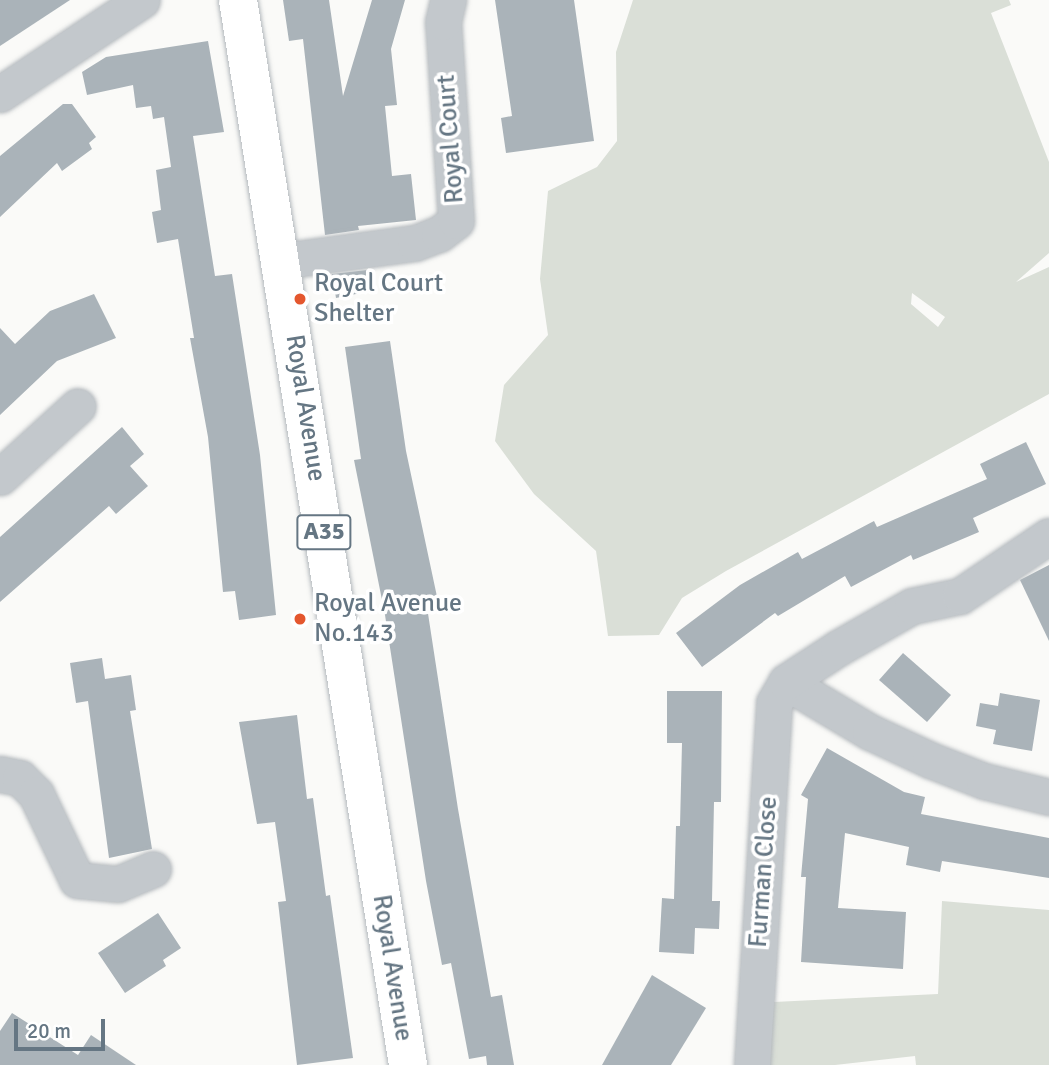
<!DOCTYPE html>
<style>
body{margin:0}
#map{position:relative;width:1049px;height:1065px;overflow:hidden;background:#fafaf8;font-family:Signika,sans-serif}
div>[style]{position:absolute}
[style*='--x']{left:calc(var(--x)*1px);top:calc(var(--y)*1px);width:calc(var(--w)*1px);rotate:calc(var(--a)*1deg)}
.green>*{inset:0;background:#dadfd7}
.building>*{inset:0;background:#aab3b9}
.roads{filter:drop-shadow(0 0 2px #b5babe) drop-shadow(0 0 2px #b5babe)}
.minor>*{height:35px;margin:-17.5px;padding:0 17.5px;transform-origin:17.5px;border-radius:17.5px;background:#c3c8cc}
.major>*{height:38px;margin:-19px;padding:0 19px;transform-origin:19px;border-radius:19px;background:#fff}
.dots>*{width:19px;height:19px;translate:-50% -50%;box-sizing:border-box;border:4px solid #fff;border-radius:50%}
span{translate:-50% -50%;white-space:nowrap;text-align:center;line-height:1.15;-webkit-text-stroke:7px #fff;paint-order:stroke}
.shield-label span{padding:2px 5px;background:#fff;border:2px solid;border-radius:5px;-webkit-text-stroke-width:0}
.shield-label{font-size:24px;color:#657683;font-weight:700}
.street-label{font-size:26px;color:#657683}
.poi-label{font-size:26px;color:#657683}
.left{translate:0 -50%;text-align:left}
.scale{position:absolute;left:14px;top:1019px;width:91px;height:32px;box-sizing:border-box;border:4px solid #657683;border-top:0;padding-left:9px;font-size:21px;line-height:24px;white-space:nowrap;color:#657683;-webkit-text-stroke:5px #fff;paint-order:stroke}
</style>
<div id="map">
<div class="green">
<div style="clip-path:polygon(evenodd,633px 0,1009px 0,1011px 5px,991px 13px,1049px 162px,1049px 253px,1016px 282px,1049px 267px,1049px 394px,726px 571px,682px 598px,659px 635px,608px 636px,596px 551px,534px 494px,495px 441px,504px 385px,548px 335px,540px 279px,548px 191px,597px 167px,617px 141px,616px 52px,633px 0,912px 293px,945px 317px,938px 327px,911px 304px,912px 293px)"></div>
<div style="clip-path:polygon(942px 901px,1049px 910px,1049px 1065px,916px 1065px,915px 1056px,835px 1065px,768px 1065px,774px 1002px,938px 994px)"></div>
</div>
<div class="building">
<div style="clip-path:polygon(0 0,70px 0,0 46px)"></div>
<div style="clip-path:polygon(283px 0,329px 0,343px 96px,372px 0,405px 0,391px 49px,397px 105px,385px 106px,392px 176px,411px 174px,416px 220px,358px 226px,359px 230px,325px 235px,303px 39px,289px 41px)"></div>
<div style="clip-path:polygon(495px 0,574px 0,594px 141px,506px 153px,501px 118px,512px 116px)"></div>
<div style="clip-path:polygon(208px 41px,224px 132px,193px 136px,215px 276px,232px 274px,260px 455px,276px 615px,239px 620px,235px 591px,223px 592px,208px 437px,190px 338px,194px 338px,178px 239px,157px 243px,152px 212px,161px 210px,156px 170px,171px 167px,164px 117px,153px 119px,151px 106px,136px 108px,133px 85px,87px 95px,82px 72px,106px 57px)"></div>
<div style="clip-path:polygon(63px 104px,72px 104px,96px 137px,89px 143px,92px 149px,62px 171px,57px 163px,0 217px,0 156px)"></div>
<div style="clip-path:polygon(367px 270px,371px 291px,336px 298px,332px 274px)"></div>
<div style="clip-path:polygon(94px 294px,116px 338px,57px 361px,0 415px,0 328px,15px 344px,50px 311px)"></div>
<div style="clip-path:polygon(390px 341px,406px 451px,439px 606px,427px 607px,458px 809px,491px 997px,502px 995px,514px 1065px,487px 1065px,486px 1056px,469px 1059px,451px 963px,442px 965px,426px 881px,385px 615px,354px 460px,361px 459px,345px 347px)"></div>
<div style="clip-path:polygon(122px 427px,144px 454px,130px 466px,148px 486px,116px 514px,109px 506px,0 602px,0 537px)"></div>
<div style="clip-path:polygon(1026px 442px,1046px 484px,973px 518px,979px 532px,913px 560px,911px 555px,851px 587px,845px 576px,778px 616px,775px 613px,702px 667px,676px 633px,740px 585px,798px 552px,802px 559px,874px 521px,877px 527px,987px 479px,980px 464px)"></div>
<div style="clip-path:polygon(1049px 565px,1049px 641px,1020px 580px)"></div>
<div style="clip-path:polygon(903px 653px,951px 695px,927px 722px,879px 680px)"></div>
<div style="clip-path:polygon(102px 658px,105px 679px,131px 675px,136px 710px,130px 711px,152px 849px,109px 858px,88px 701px,76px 703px,70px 663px)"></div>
<div style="clip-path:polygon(667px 691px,722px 691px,721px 802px,714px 802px,712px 901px,720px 901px,719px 929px,695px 928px,694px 954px,659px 952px,662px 898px,674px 899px,676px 826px,680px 826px,682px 743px,667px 743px)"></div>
<div style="clip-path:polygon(1000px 693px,1040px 700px,1032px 751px,993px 744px,996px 730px,976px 726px,980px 703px,998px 706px)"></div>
<div style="clip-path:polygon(297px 715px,307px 799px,313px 798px,326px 896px,330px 895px,353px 1058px,297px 1065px,278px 902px,286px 901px,275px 822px,257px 824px,239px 722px)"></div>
<div style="clip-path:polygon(827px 748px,904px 792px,925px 797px,921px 814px,1049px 838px,1049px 878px,942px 861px,940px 872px,906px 865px,909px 847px,845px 833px,838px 908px,906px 912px,903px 969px,801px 962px,806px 877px,801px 877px,808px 799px,801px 795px)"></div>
<div style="clip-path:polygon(158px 913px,181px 948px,163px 960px,166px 966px,125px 993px,98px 953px)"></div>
<div style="clip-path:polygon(652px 975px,706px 1008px,671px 1065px,602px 1065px)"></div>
<div style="clip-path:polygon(12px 1013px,78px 1055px,91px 1035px,136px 1065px,0 1065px,0 1031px)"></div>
</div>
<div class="roads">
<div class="minor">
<div style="--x:0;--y:94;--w:170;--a:-33.5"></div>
<div style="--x:281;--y:261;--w:135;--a:-7.7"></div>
<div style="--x:415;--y:243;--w:26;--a:-21"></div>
<div style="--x:439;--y:234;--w:21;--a:-37"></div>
<div style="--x:456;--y:221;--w:199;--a:-93.7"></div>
<div style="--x:443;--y:22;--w:23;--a:-77"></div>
<div style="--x:0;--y:477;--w:105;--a:-42.3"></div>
<div style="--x:786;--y:682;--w:98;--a:30.8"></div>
<div style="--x:870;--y:732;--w:66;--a:25"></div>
<div style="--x:930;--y:760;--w:58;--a:21.3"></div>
<div style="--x:984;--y:781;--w:67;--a:13.8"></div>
<div style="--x:0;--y:774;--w:20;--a:11"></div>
<div style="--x:20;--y:778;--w:23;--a:45"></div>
<div style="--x:36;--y:794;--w:95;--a:64.5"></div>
<div style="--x:77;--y:880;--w:41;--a:5.6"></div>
<div style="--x:118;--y:884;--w:38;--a:-23"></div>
<div style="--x:752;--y:1065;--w:363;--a:-86.5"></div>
<div style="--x:774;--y:703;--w:24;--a:-60"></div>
<div style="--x:786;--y:682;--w:62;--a:-33.2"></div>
<div style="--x:838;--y:648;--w:85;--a:-29.6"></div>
<div style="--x:912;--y:606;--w:49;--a:-11.8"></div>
<div style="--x:960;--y:596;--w:107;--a:-34"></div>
</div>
<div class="major">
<div style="--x:238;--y:0;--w:1078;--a:80.93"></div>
</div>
</div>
<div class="dots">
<div style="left:300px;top:299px;background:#e4572e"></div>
<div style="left:300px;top:619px;background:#e4572e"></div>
</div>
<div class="shield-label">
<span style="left:324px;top:532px">A35</span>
</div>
<div class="street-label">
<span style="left:451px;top:139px;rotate:-94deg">Royal Court</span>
<span style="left:305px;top:408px;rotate:81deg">Royal Avenue</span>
<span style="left:764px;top:872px;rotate:-86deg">Furman Close</span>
<span style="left:392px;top:968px;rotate:81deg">Royal Avenue</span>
</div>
<div class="poi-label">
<span class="left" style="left:314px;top:299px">Royal Court<br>Shelter</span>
<span class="left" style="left:314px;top:619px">Royal Avenue<br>No.143</span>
</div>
<div class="scale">20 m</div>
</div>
